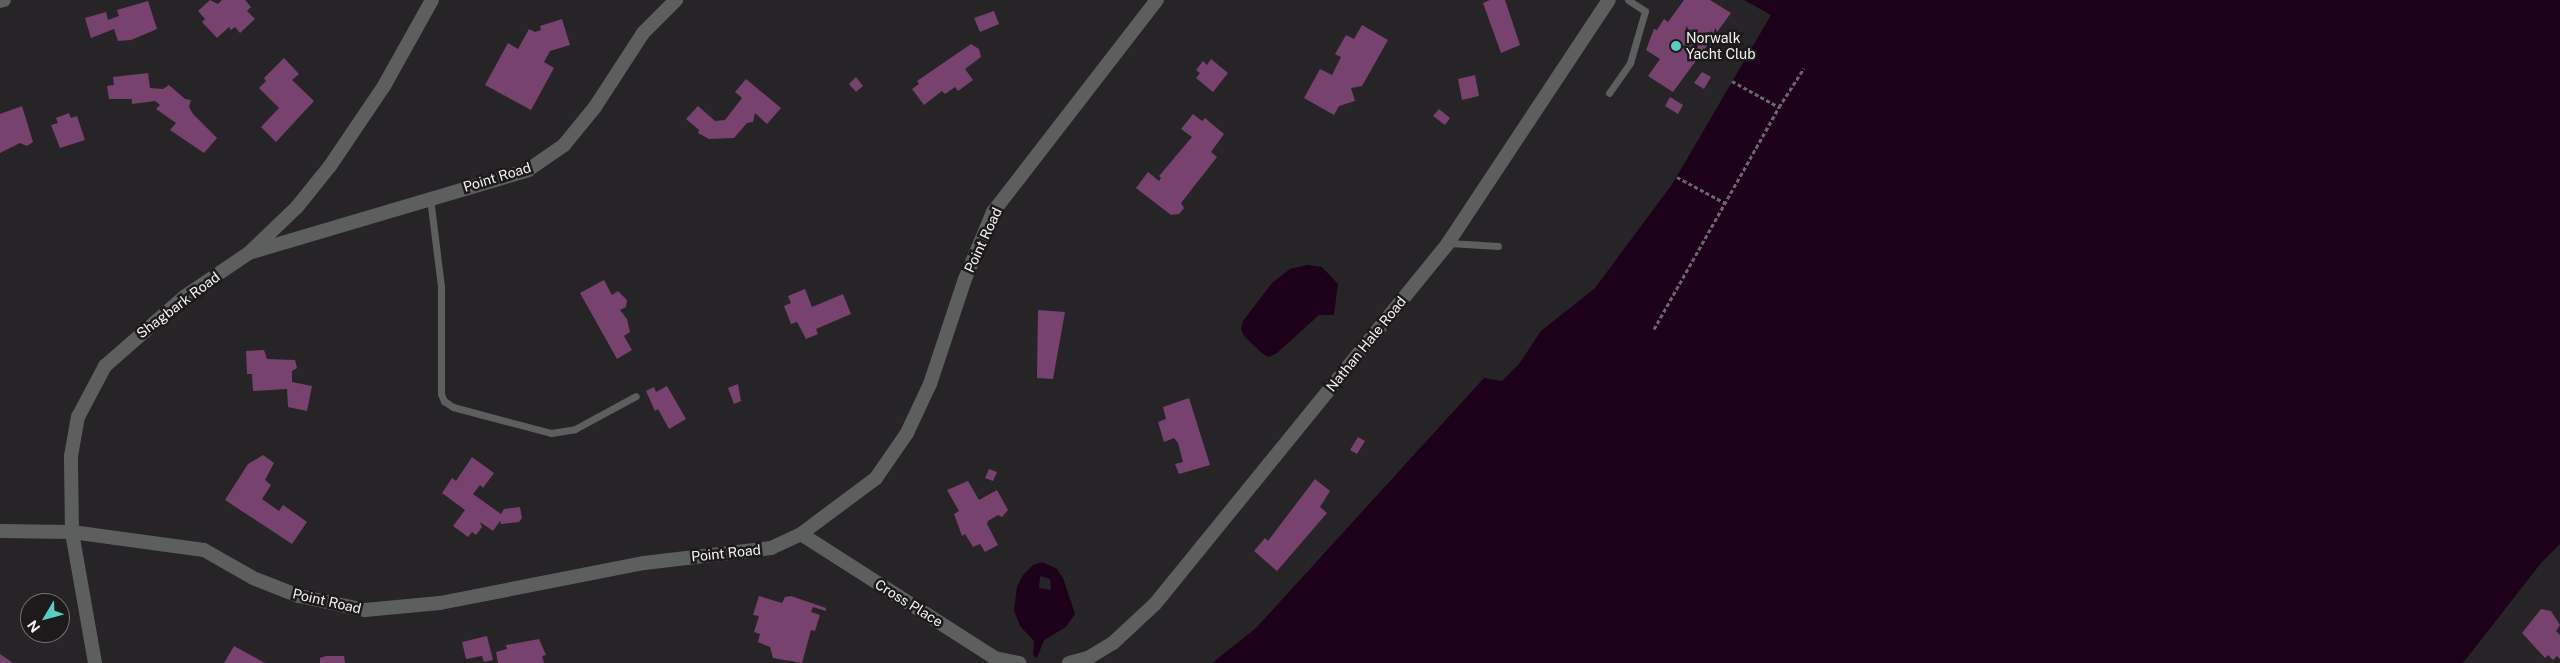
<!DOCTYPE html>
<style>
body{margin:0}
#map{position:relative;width:2560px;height:663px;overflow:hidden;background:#262426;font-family:"Public Sans",sans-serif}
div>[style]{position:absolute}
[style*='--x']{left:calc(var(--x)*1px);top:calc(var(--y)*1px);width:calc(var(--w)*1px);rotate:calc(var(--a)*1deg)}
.water>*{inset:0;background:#1d0019}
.building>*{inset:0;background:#78426f}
.path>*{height:3px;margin-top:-1.5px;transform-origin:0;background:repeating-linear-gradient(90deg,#696769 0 4px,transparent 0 6.5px)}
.lane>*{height:7px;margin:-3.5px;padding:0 3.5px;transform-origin:3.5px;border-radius:3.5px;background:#5d5f5f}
.street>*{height:14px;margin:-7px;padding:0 7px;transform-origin:7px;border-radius:7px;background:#5d5f5f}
.dots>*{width:14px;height:14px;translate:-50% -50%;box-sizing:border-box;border:2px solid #1d1a1c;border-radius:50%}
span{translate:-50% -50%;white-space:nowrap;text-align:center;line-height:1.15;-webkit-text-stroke:5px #1d1a1c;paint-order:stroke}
.poi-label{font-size:14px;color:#f4f2f3}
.left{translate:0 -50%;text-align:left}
.street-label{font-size:14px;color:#f4f2f3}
.north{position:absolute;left:20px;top:593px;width:50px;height:50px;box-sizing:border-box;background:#1d1a1c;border:1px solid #737072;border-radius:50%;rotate:233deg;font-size:14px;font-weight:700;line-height:20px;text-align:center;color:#f4f2f3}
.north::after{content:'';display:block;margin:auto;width:18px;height:22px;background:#57cec1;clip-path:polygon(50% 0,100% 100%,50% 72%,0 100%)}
</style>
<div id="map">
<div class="water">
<div style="clip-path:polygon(1744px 0,2560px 0,2560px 544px,2541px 563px,2463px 663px,1212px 663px,1256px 628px,1484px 378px,1502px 381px,1519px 364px,1541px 331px,1595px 288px,1673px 183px,1771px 15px)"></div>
<div style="clip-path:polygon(1307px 265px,1322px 267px,1338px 284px,1334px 315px,1319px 315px,1277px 353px,1269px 357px,1263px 354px,1244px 336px,1241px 329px,1243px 321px,1272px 283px,1290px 269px)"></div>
<div style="clip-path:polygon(evenodd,1042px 562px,1057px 569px,1063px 578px,1075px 614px,1066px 627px,1044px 640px,1037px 658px,1033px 655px,1034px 641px,1020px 626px,1014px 610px,1017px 587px,1023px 575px,1033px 565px,1042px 562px,1040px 576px,1050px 579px,1051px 590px,1039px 588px,1040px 576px)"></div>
</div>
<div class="building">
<div style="clip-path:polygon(210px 0,218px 4px,222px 0,245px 0,251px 7px,247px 11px,255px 19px,240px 33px,235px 27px,231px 30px,229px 27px,217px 38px,202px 22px,205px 19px,198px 11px)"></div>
<div style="clip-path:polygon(1490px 0,1505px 0,1520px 45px,1501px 53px,1483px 3px)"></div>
<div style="clip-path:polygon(1684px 0,1710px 0,1731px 13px,1673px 92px,1648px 76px,1660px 59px,1646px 50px,1654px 29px,1657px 30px,1664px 19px,1668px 22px)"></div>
<div style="clip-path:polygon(148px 1px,157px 29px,131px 40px,118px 41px,114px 29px,91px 38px,85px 18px,106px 12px,108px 20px,119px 16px,117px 10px)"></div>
<div style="clip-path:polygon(994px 11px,999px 24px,980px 32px,974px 18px)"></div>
<div style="clip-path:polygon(562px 19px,570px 45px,550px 51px,544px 62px,554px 68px,531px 110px,485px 85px,508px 43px,518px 49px,529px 29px,535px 32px,541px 30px,540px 26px)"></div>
<div style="clip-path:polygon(1362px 25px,1388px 40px,1362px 86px,1351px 88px,1355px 101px,1339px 106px,1334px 115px,1304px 98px,1320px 69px,1332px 75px,1341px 57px,1335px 54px,1346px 35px,1354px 39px)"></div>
<div style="clip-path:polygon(971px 44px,979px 49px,981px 57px,965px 69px,973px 80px,958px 91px,955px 87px,945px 94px,942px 91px,924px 105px,912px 89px,919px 84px,917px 81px)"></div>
<div style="clip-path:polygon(284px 58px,299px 74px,292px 80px,314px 101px,276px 142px,261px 127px,279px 108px,259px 88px,266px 81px,264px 78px)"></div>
<div style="clip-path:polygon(1211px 59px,1228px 73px,1213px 92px,1196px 78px,1200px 73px,1196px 70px,1203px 61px,1207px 65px)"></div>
<div style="clip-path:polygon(1702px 72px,1711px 77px,1704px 89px,1694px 83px)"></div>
<div style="clip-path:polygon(148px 73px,150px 88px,163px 89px,169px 85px,185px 99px,191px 100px,189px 107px,193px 114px,217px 138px,204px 153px,170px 130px,176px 123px,156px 109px,160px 105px,155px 101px,132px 104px,132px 99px,109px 99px,107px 86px,114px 85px,113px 77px)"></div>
<div style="clip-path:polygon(1475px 75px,1479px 96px,1462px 100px,1458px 79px)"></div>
<div style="clip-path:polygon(856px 77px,863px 86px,856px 92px,849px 84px)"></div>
<div style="clip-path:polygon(746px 79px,781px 108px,767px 124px,755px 113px,753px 122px,747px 123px,734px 138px,709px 139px,698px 133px,699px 130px,686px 119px,698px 106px,715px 121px,725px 120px,742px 98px,735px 92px)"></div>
<div style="clip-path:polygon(1670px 97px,1683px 105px,1678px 114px,1665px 106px)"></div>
<div style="clip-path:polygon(22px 106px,33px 142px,27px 146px,20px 143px,0 153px,0 114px)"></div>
<div style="clip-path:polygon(1439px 109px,1450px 118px,1445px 125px,1433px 116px)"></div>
<div style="clip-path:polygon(69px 113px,71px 118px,77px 116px,85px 140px,60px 148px,51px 125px,58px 123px,56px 118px)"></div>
<div style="clip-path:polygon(1193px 114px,1202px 121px,1205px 118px,1224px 134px,1211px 152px,1217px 157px,1181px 203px,1184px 208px,1179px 214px,1171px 215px,1136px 188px,1148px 172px,1159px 181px,1161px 178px,1159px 176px,1192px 137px,1181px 129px)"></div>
<div style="clip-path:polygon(604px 280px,612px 295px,618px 291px,627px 300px,626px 307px,620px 310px,627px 319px,630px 332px,624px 336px,632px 350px,617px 359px,580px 293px)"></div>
<div style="clip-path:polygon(805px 289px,812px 307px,843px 294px,851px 314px,816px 329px,818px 334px,806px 339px,797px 322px,791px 324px,784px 306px,791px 303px,788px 296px)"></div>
<div style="clip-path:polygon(1038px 310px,1065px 312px,1053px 379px,1037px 378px)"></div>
<div style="clip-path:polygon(264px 350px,267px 359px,295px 360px,297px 368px,292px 371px,292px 382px,312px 386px,307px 411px,288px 407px,287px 389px,253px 391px,252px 374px,247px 374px,246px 351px)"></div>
<div style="clip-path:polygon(738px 384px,741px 401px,734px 404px,728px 388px)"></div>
<div style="clip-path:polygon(667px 386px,686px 419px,669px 429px,658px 409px,655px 411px,646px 391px,654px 387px,656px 392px)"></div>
<div style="clip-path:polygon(1189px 398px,1210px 465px,1179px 474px,1175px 464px,1183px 462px,1178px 443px,1174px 438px,1164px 442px,1158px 422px,1166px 419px,1163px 407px)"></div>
<div style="clip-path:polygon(1358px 437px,1365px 441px,1357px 454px,1350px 450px)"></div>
<div style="clip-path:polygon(263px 455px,274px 463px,265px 480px,271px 485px,262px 499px,279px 511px,283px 505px,307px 522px,292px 544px,225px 500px,248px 464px)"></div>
<div style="clip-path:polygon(472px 457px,494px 473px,483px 488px,480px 485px,473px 494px,501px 514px,504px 509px,520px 507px,522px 518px,519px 522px,501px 524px,500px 521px,493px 531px,480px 522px,482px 527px,476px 535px,472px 532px,468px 537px,453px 526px,465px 510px,442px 493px,452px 478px,456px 481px)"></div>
<div style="clip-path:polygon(989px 469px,997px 472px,993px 481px,985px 478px)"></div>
<div style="clip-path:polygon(1315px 479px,1330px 491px,1320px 507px,1327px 513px,1277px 571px,1254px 551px,1265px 538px,1268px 541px)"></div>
<div style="clip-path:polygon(968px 481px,979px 500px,997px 490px,1008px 510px,1002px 517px,998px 515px,988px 521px,987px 524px,998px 545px,985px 552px,980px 544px,973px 547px,965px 534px,962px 536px,954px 514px,959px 511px,947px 490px)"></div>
<div style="clip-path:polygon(759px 596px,782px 603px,785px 597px,791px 596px,826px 608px,826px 611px,813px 607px,811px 612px,820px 615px,815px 631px,811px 630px,802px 663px,773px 658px,770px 647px,758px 642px,760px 634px,754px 632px,759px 616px,753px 615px)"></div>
<div style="clip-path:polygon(2541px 609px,2551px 611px,2560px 625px,2556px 631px,2560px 635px,2560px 659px,2557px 656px,2553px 660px,2548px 655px,2545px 658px,2522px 633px)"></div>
<div style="clip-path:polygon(487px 636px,493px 660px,484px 662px,482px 656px,466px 659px,462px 642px)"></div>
<div style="clip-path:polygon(539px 639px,546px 655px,542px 656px,544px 663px,498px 663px,496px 652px,507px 649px,506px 645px)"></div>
<div style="clip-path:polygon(234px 646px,256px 658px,265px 663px,224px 663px)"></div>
<div style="clip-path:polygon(0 654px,13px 663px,0 663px)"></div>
<div style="clip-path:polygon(326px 656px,344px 656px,345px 663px,320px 663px,320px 658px)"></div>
</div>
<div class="path">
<div style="--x:1732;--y:81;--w:54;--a:29"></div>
<div style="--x:1779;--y:107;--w:46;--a:-57.3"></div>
<div style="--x:1677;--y:177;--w:55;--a:28.4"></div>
<div style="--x:1654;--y:329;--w:255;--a:-60.6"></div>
</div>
<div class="lane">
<div style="--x:1609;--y:93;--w:37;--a:-55"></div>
<div style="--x:1630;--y:63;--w:54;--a:-73.9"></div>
<div style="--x:1645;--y:11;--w:20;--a:-147"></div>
<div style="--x:430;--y:198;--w:89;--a:82.9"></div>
<div style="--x:441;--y:286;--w:108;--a:90"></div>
<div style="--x:441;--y:394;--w:8;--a:67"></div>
<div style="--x:444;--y:401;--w:11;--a:34"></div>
<div style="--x:453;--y:407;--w:101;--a:14.9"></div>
<div style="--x:551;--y:433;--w:24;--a:-9"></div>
<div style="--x:575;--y:429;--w:69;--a:-28.4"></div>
<div style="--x:1449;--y:243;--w:49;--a:3.5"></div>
</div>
<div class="street">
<div style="--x:0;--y:1;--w:4;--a:-14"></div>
<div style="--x:252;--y:252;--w:288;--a:-16.5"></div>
<div style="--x:528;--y:170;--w:44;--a:-34.8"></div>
<div style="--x:564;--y:145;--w:49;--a:-50.8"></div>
<div style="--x:595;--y:107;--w:88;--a:-57"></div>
<div style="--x:643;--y:33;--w:47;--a:-45"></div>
<div style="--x:0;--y:531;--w:72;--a:0.8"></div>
<div style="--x:72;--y:532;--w:133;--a:7.8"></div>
<div style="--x:204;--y:550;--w:56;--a:29.7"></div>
<div style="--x:253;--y:578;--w:49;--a:21.4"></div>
<div style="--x:299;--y:596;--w:67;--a:12"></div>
<div style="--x:365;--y:610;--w:75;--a:-5.3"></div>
<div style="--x:440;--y:603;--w:208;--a:-11.1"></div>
<div style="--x:644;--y:563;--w:128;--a:-6.7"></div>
<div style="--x:771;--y:548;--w:33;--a:-25"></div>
<div style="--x:801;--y:534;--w:94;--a:-36.7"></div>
<div style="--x:876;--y:478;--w:55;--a:-55.4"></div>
<div style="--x:907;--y:433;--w:54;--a:-64.9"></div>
<div style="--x:930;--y:384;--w:111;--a:-71.6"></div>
<div style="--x:965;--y:279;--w:73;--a:-67.3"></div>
<div style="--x:993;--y:212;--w:268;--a:-52.3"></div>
<div style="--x:801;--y:534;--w:230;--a:32.6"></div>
<div style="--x:995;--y:658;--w:25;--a:12"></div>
<div style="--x:95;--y:663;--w:133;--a:-100"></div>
<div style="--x:72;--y:532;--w:76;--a:-90.8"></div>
<div style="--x:71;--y:456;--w:40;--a:-80"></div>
<div style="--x:78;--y:417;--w:58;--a:-62.1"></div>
<div style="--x:105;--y:366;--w:105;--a:-41.1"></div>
<div style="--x:184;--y:297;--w:78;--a:-34.1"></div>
<div style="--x:249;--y:253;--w:66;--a:-43.8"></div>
<div style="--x:297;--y:207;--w:53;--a:-51.2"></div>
<div style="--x:330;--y:166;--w:97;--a:-56"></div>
<div style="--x:384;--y:86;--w:98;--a:-60.8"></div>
<div style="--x:1069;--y:663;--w:20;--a:-15"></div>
<div style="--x:1088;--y:658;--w:29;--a:-31"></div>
<div style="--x:1113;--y:643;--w:57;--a:-42.9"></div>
<div style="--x:1155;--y:604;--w:465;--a:-50.9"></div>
<div style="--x:1448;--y:243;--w:291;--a:-56.5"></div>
</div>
<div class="dots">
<div style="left:1676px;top:46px;background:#57cec1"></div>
</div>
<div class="poi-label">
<span class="left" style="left:1686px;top:46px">Norwalk<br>Yacht Club</span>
</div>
<div class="street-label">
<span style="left:497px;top:177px;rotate:-17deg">Point Road</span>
<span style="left:983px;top:240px;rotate:-65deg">Point Road</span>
<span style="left:178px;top:305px;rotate:-37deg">Shagbark Road</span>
<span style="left:1366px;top:344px;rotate:-51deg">Nathan Hale Road</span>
<span style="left:726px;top:553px;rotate:-6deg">Point Road</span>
<span style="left:327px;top:601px;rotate:13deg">Point Road</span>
<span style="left:909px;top:603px;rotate:32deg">Cross Place</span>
</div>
<div class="north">N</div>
</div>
